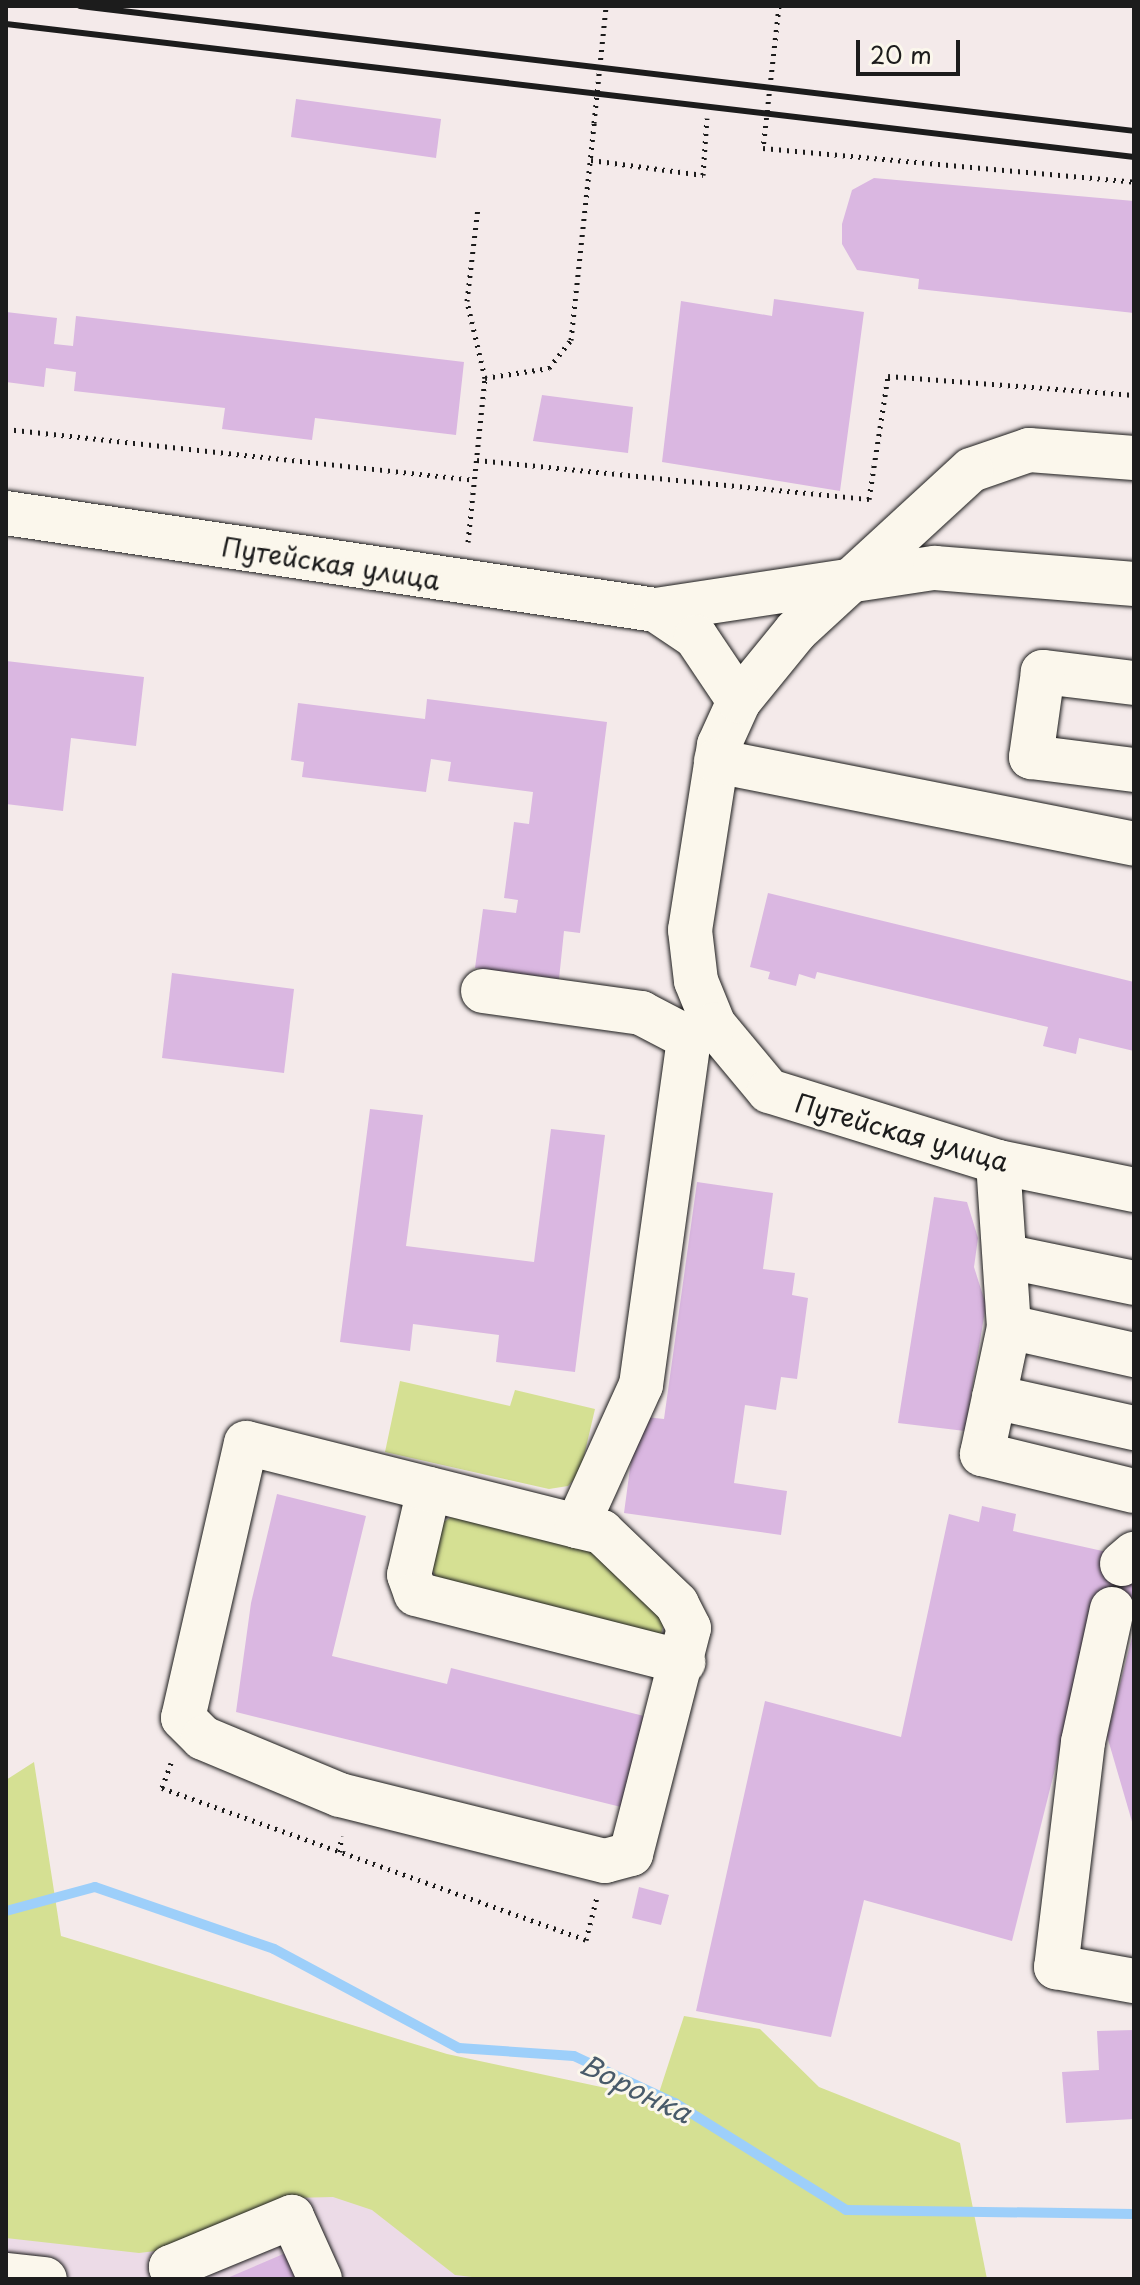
<!DOCTYPE html>
<meta charset="utf-8">
<style>
body{margin:0}
#map{position:relative;width:1140px;height:2285px;overflow:hidden;background:#f4eaea;font-family:"Playpen Sans",sans-serif}
div>[style]{position:absolute}
[style*='--x']{left:calc(var(--x)*1px);top:calc(var(--y)*1px);width:calc(var(--w)*1px);rotate:calc(var(--a)*1deg)}
.built>*{inset:0;background:#ecdbe7}
.green>*{inset:0;background:#d5e093}
.stream>*{height:10px;margin:-5px;padding:0 5px;transform-origin:5px;border-radius:5px;background:#9dcffa}
.building>*{inset:0;background:#dab7e1}
.path>*{height:5px;margin-top:-2.5px;transform-origin:0;background:repeating-linear-gradient(90deg,#1c1c1c 0 2px,transparent 0 8px)}
.roads{filter:drop-shadow(0 0 2px #1c1c1c) drop-shadow(0 0 2px #1c1c1c)}
.minor>*{height:44px;margin:-22px;padding:0 22px;transform-origin:22px;border-radius:22px;background:#fbf7ec}
.rail>*{height:6px;margin:-3px;padding:0 3px;transform-origin:3px;border-radius:3px;background:#1c1c1c}
.path-bridge>*{height:5px;margin-top:-2.5px;transform-origin:0;background:repeating-linear-gradient(90deg,#1c1c1c 0 2px,transparent 0 8px)}
span{translate:-50% -50%;white-space:nowrap;text-align:center;line-height:1.15;-webkit-text-stroke:6px #fbf7ec;paint-order:stroke}
.street-label{font-size:26px;color:#1c1c1c}
.water-label{font-size:28px;color:#495b6a;font-style:italic}
.frame{position:absolute;inset:0;border:8px solid #1c1c1c;pointer-events:none}
.scale{position:absolute;left:856px;top:40px;width:104px;height:36px;box-sizing:border-box;border:4px solid #1c1c1c;border-top:0;padding-left:10px;font-size:24px;line-height:28px;white-space:nowrap;color:#1c1c1c;-webkit-text-stroke:6px #fbf7ec;paint-order:stroke}
</style>
<div id="map">
<div class="built">
<div style="clip-path:polygon(274px 2094px,414px 2216px,522px 2279px,6px 2279px,6px 2214px)"></div>
</div>
<div class="green">
<div style="clip-path:polygon(400px 1381px,510px 1406px,515px 1390px,595px 1409px,580px 1473px,568px 1486px,549px 1489px,385px 1452px)"></div>
<div style="clip-path:polygon(458px 1513px,592px 1546px,666px 1615px,659px 1642px,440px 1587px,431px 1566px,442px 1523px)"></div>
<div style="clip-path:polygon(34px 1762px,61px 1936px,447px 2054px,657px 2099px,684px 2016px,760px 2029px,819px 2087px,960px 2143px,987px 2279px,489px 2279px,455px 2275px,372px 2210px,333px 2197px,293px 2198px,180px 2248px,139px 2253px,6px 2238px,6px 1780px)"></div>
</div>
<div class="stream">
<div style="--x:6;--y:1911;--w:92;--a:-15.1"></div>
<div style="--x:95;--y:1887;--w:189;--a:19.1"></div>
<div style="--x:274;--y:1949;--w:210;--a:28.2"></div>
<div style="--x:459;--y:2048;--w:115;--a:4"></div>
<div style="--x:574;--y:2056;--w:111;--a:25"></div>
<div style="--x:675;--y:2103;--w:202;--a:32"></div>
<div style="--x:846;--y:2210;--w:288;--a:0.8"></div>
</div>
<div class="building">
<div style="clip-path:polygon(296px 99px,441px 119px,436px 158px,291px 137px)"></div>
<div style="clip-path:polygon(874px 178px,1134px 201px,1134px 313px,918px 289px,919px 279px,857px 270px,842px 244px,842px 224px,852px 190px)"></div>
<div style="clip-path:polygon(774px 299px,864px 312px,840px 491px,662px 462px,681px 301px,772px 316px)"></div>
<div style="clip-path:polygon(6px 312px,57px 318px,54px 344px,73px 346px,76px 316px,464px 362px,456px 435px,315px 418px,312px 440px,222px 429px,225px 408px,74px 391px,76px 372px,46px 368px,44px 387px,6px 382px)"></div>
<div style="clip-path:polygon(542px 395px,633px 407px,628px 453px,533px 441px)"></div>
<div style="clip-path:polygon(6px 661px,144px 677px,136px 746px,71px 738px,63px 811px,6px 804px)"></div>
<div style="clip-path:polygon(427px 699px,607px 722px,580px 933px,564px 931px,559px 979px,475px 968px,483px 909px,516px 913px,518px 900px,504px 898px,514px 822px,529px 824px,533px 792px,448px 781px,451px 762px,431px 759px,426px 792px,302px 777px,304px 762px,291px 760px,298px 703px,425px 719px)"></div>
<div style="clip-path:polygon(768px 893px,1134px 982px,1134px 1051px,1079px 1038px,1076px 1054px,1043px 1046px,1048px 1027px,817px 972px,815px 979px,799px 974px,796px 986px,768px 979px,770px 972px,750px 967px)"></div>
<div style="clip-path:polygon(172px 973px,294px 989px,284px 1073px,162px 1058px)"></div>
<div style="clip-path:polygon(370px 1109px,423px 1115px,406px 1246px,534px 1262px,551px 1129px,605px 1135px,575px 1372px,496px 1362px,499px 1335px,413px 1324px,410px 1351px,340px 1342px)"></div>
<div style="clip-path:polygon(697px 1182px,773px 1193px,763px 1269px,795px 1273px,792px 1295px,808px 1298px,797px 1379px,781px 1377px,776px 1410px,745px 1405px,734px 1483px,787px 1491px,781px 1535px,624px 1513px,637px 1416px,664px 1419px)"></div>
<div style="clip-path:polygon(934px 1197px,967px 1202px,978px 1238px,974px 1267px,986px 1305px,965px 1431px,898px 1423px)"></div>
<div style="clip-path:polygon(277px 1494px,366px 1516px,332px 1656px,447px 1684px,451px 1668px,644px 1716px,621px 1807px,236px 1712px,251px 1603px)"></div>
<div style="clip-path:polygon(982px 1506px,1016px 1514px,1013px 1531px,1107px 1552px,1134px 1566px,1134px 1613px,1096px 1605px,1012px 1941px,864px 1900px,831px 2037px,696px 2011px,765px 1701px,901px 1737px,949px 1514px,979px 1522px)"></div>
<div style="clip-path:polygon(1134px 1629px,1134px 1825px,1133px 1825px,1107px 1736px)"></div>
<div style="clip-path:polygon(639px 1887px,669px 1895px,661px 1925px,632px 1918px)"></div>
<div style="clip-path:polygon(1134px 2030px,1134px 2119px,1066px 2123px,1062px 2072px,1099px 2070px,1097px 2031px)"></div>
<div style="clip-path:polygon(288px 2252px,299px 2279px,225px 2279px)"></div>
</div>
<div class="path">
<div style="--x:779;--y:6;--w:143;--a:96.4"></div>
<div style="--x:763;--y:148;--w:373;--a:5.2"></div>
<div style="--x:591;--y:160;--w:113;--a:7.6"></div>
<div style="--x:703;--y:175;--w:57;--a:-86"></div>
<div style="--x:485;--y:378;--w:65;--a:-8.9"></div>
<div style="--x:549;--y:368;--w:36;--a:-52"></div>
<div style="--x:571;--y:340;--w:218;--a:-83.9"></div>
<div style="--x:6;--y:429;--w:471;--a:6.2"></div>
<div style="--x:477;--y:460;--w:394;--a:5.7"></div>
<div style="--x:869;--y:499;--w:124;--a:-81.2"></div>
<div style="--x:888;--y:376;--w:247;--a:4.4"></div>
<div style="--x:468;--y:542;--w:165;--a:-84.1"></div>
<div style="--x:485;--y:378;--w:79;--a:-103.2"></div>
<div style="--x:467;--y:301;--w:95;--a:-83.3"></div>
<div style="--x:171;--y:1763;--w:27;--a:110"></div>
<div style="--x:162;--y:1788;--w:450;--a:19.7"></div>
<div style="--x:586;--y:1940;--w:44;--a:-75.7"></div>
<div style="--x:340;--y:1852;--w:16;--a:-86"></div>
</div>
<div class="roads">
<div class="minor">
<div style="--x:1134;--y:458;--w:105;--a:-175.6"></div>
<div style="--x:1029;--y:450;--w:61;--a:161"></div>
<div style="--x:971;--y:470;--w:238;--a:137.4"></div>
<div style="--x:796;--y:631;--w:90;--a:129.2"></div>
<div style="--x:739;--y:701;--w:48;--a:114.4"></div>
<div style="--x:719;--y:745;--w:187;--a:98.9"></div>
<div style="--x:690;--y:930;--w:51;--a:83.3"></div>
<div style="--x:696;--y:981;--w:48;--a:67.8"></div>
<div style="--x:714;--y:1025;--w:86;--a:50.2"></div>
<div style="--x:769;--y:1091;--w:240;--a:17.2"></div>
<div style="--x:998;--y:1162;--w:139;--a:11.6"></div>
<div style="--x:6;--y:513;--w:657;--a:8.49"></div>
<div style="--x:656;--y:610;--w:282;--a:-8.6"></div>
<div style="--x:935;--y:568;--w:200;--a:4.6"></div>
<div style="--x:656;--y:610;--w:48;--a:34"></div>
<div style="--x:696;--y:637;--w:77;--a:56.1"></div>
<div style="--x:1134;--y:683;--w:92;--a:-173.1"></div>
<div style="--x:1043;--y:672;--w:86;--a:98"></div>
<div style="--x:1031;--y:757;--w:104;--a:7.2"></div>
<div style="--x:716;--y:761;--w:426;--a:11.2"></div>
<div style="--x:483;--y:991;--w:160;--a:7.9"></div>
<div style="--x:641;--y:1013;--w:54;--a:27.5"></div>
<div style="--x:998;--y:1162;--w:165;--a:86.2"></div>
<div style="--x:1009;--y:1327;--w:130;--a:102"></div>
<div style="--x:982;--y:1454;--w:156;--a:13.7"></div>
<div style="--x:1009;--y:1257;--w:128;--a:11.7"></div>
<div style="--x:1009;--y:1327;--w:128;--a:12.6"></div>
<div style="--x:994;--y:1397;--w:143;--a:12.5"></div>
<div style="--x:429;--y:1489;--w:88;--a:103.1"></div>
<div style="--x:409;--y:1575;--w:20;--a:70"></div>
<div style="--x:416;--y:1594;--w:276;--a:14.3"></div>
<div style="--x:577;--y:1526;--w:341;--a:-165.9"></div>
<div style="--x:246;--y:1443;--w:282;--a:102.9"></div>
<div style="--x:183;--y:1718;--w:28;--a:45"></div>
<div style="--x:203;--y:1738;--w:148;--a:22.6"></div>
<div style="--x:340;--y:1795;--w:273;--a:14"></div>
<div style="--x:605;--y:1861;--w:27;--a:-15"></div>
<div style="--x:631;--y:1854;--w:233;--a:-75.6"></div>
<div style="--x:689;--y:1628;--w:27;--a:-117"></div>
<div style="--x:677;--y:1604;--w:104;--a:-136.2"></div>
<div style="--x:602;--y:1532;--w:26;--a:-167"></div>
<div style="--x:577;--y:1526;--w:155;--a:-65.6"></div>
<div style="--x:641;--y:1385;--w:350;--a:-82.1"></div>
<div style="--x:689;--y:1038;--w:28;--a:-27"></div>
<div style="--x:1122;--y:1564;--w:16;--a:-40"></div>
<div style="--x:1112;--y:1609;--w:136;--a:102.3"></div>
<div style="--x:1083;--y:1742;--w:227;--a:96.8"></div>
<div style="--x:1056;--y:1967;--w:79;--a:10.2"></div>
<div style="--x:6;--y:2275;--w:39;--a:6"></div>
<div style="--x:176;--y:2279;--w:13;--a:-113"></div>
<div style="--x:171;--y:2267;--w:131;--a:-22.5"></div>
<div style="--x:292;--y:2217;--w:68;--a:65.7"></div>
</div>
</div>
<div class="rail">
<div style="--x:80;--y:6;--w:1061;--a:6.76"></div>
<div style="--x:6;--y:24;--w:1136;--a:6.72"></div>
</div>
<div class="path-bridge">
<div style="--x:594;--y:123;--w:118;--a:-84.1"></div>
</div>
<div class="street-label">
<span style="left:331px;top:563px;rotate:9deg">Путейская улица</span>
<span style="left:902px;top:1132px;rotate:16deg">Путейская улица</span>
</div>
<div class="water-label">
<span style="left:636px;top:2088px;rotate:26deg">Воронка</span>
</div>
<div class="frame"></div>
<div class="scale">20 m</div>
</div>
